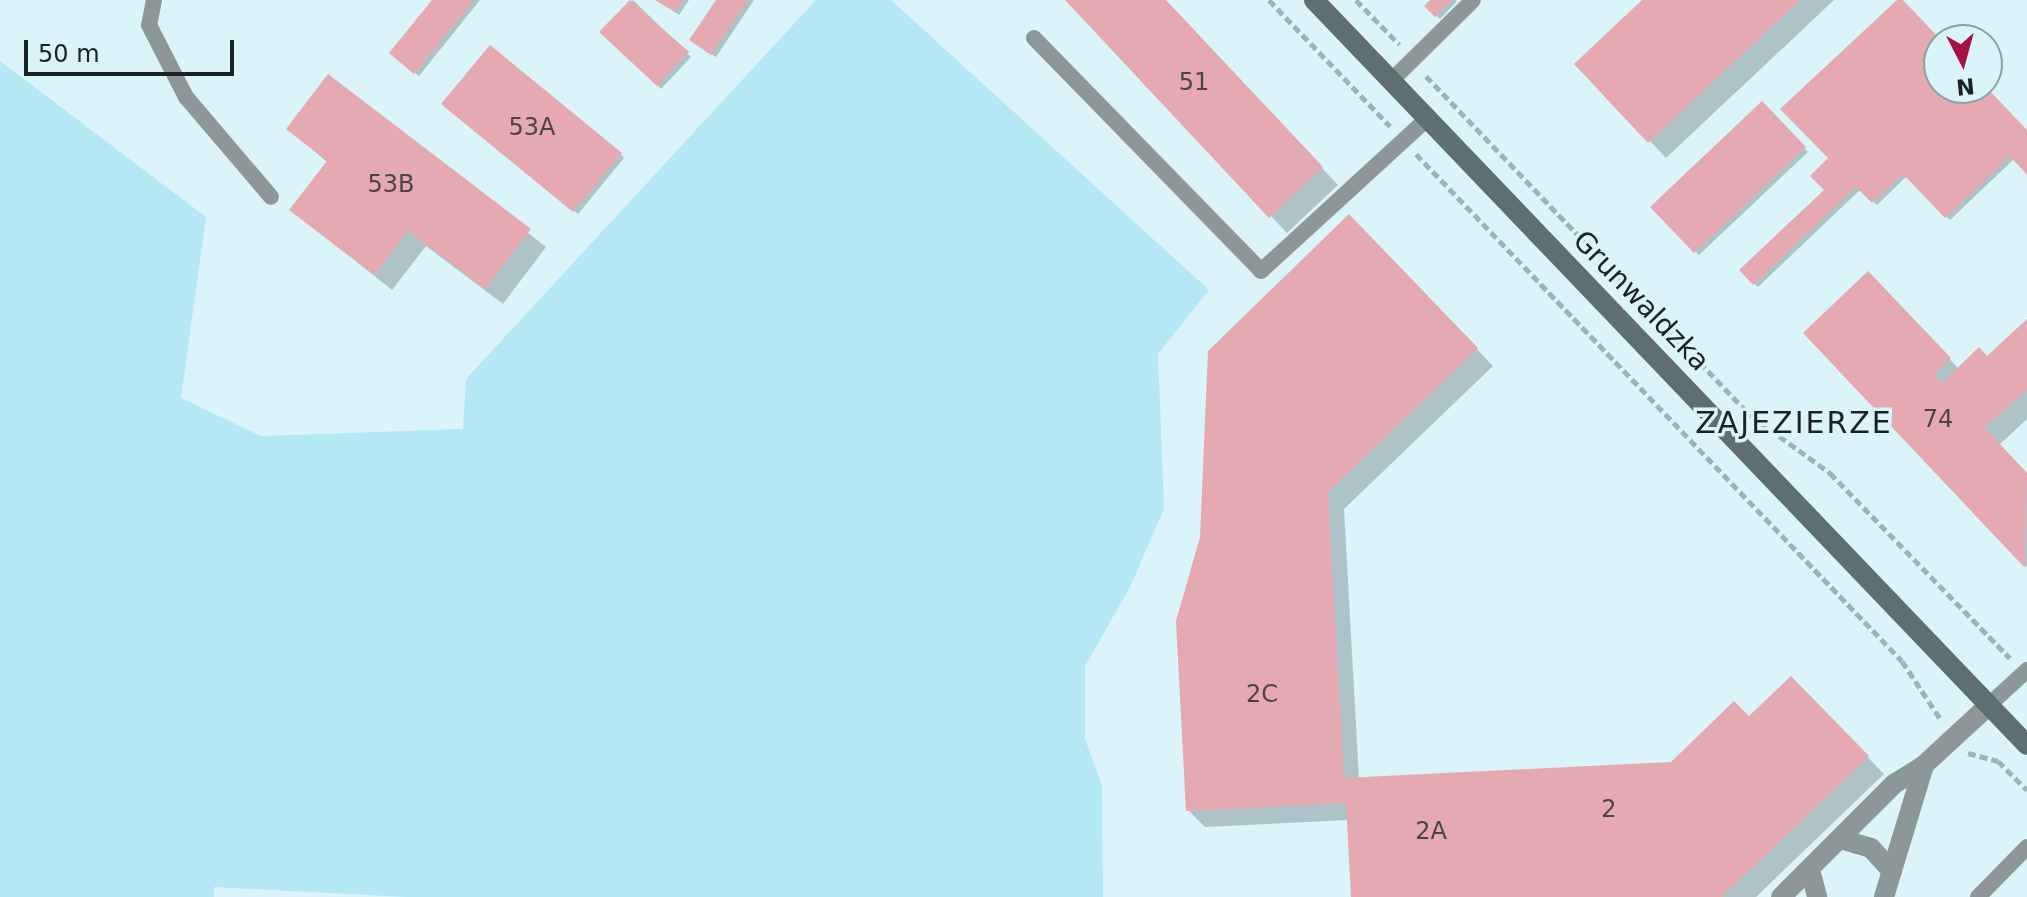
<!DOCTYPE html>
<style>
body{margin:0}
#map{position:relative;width:2027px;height:897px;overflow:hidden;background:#daf4f9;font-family:"DejaVu Sans",sans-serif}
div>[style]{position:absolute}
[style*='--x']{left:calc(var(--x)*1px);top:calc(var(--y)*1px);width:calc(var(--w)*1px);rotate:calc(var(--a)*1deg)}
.green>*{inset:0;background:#b4e8f4}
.shadow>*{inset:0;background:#0003}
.building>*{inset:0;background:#e5a9b1}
.path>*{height:5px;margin-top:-2.5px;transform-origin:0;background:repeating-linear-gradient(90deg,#9eb3b7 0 8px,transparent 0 12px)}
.lane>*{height:16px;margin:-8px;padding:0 8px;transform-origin:8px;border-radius:8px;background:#8d9799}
.street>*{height:20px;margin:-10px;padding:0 10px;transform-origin:10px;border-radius:10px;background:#8d9799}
.secondary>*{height:20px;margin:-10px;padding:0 10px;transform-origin:10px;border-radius:10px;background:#5e6e71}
span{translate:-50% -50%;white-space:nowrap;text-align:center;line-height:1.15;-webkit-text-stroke:7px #daf4f9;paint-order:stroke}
.number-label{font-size:24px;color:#4c4448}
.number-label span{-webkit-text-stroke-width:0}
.street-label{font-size:28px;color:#192325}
.neighbourhood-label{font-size:30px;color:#192325;letter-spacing:2px}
.north{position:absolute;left:1923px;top:24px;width:80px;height:80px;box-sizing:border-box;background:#daf4f9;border:2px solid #8da0a4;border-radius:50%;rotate:174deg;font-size:22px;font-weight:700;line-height:32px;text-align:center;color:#192325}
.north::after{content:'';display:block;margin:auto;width:28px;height:36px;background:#a71045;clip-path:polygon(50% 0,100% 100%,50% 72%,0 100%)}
.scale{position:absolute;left:24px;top:40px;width:210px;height:36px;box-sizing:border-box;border:4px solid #192325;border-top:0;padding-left:10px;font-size:24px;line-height:28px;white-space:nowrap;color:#192325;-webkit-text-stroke:6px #daf4f9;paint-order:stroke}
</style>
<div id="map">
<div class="green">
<div style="clip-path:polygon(816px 0,891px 0,1209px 290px,1158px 354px,1164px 509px,1130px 587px,1085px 666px,1085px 739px,1102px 786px,1103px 897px,405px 897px,214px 887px,214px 897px,0 897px,0 61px,206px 217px,181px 398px,261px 436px,463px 429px,466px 379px)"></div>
</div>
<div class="shadow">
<div style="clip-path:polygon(435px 0,480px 0,419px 76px,395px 57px)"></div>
<div style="clip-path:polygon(633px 0,691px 57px,661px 89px,602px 32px)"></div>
<div style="clip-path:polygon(657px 0,689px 0,679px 15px)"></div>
<div style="clip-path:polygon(718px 0,754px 0,716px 57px,695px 44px)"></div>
<div style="clip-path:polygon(1067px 0,1165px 0,1338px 185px,1287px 233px)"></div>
<div style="clip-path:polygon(1433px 0,1456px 0,1457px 1px,1440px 19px,1426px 6px)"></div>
<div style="clip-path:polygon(1645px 0,1834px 0,1666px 158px,1650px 141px)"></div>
<div style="clip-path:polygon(1899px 0,1939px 88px,1983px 88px,2027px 135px,2027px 172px,2015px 158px,1950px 220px,1907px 176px,1877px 205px,1861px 189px,1758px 287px,1742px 271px,1827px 190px,1831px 158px)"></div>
<div style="clip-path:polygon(329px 77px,546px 247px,503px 304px,426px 246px,392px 290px,292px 210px,328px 163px,289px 129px)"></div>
<div style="clip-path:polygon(1762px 104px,1808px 152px,1699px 255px,1653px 207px)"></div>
<div style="clip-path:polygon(447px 107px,621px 154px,624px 158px,578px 214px)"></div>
<div style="clip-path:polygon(1366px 234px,1493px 366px,1344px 509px,1359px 779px,1672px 764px,1749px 719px,1791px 678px,1884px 774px,1756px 897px,1353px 897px,1349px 820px,1205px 827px,1188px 810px)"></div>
<div style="clip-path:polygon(1885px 291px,1959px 369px,1988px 358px,2027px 321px,2027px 419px,1999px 445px,2027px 475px,2027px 567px,1806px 333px)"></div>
</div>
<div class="building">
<div style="clip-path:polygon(432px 0,474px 0,414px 74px,389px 53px)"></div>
<div style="clip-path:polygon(630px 0,689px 52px,657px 86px,599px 32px)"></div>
<div style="clip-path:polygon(655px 0,683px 0,675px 12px)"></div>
<div style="clip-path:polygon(716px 0,748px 0,711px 55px,689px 40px)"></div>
<div style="clip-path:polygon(1065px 0,1166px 0,1323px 167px,1269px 218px)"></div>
<div style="clip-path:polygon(1430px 0,1452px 0,1435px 17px,1424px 6px)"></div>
<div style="clip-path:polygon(1642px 0,1800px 0,1648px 143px,1574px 64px)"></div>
<div style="clip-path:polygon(1897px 0,1903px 0,1941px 40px,1939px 88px,1987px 88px,2027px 130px,2027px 175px,2010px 156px,1945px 218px,1903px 174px,1872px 203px,1856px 187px,1753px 285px,1739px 270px,1824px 190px,1810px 176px,1828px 158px,1780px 109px)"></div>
<div style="clip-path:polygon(490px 45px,622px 153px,573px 212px,441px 104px)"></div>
<div style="clip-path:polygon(328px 74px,531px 229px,485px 289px,408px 231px,374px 275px,289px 210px,327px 161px,286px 129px)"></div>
<div style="clip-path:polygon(1762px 101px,1806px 147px,1694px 253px,1650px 207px)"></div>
<div style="clip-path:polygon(1349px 214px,1478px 348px,1328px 492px,1344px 778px,1671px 762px,1734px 701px,1749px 716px,1791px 676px,1869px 756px,1722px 897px,1351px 897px,1346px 803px,1186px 811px,1176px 621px,1200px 537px,1208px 351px)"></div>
<div style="clip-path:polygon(1868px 271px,1951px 358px,1934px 374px,1942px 383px,1979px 347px,1987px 356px,2027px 319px,2027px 390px,1984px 427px,2027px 473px,2025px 568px,1803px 333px)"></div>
</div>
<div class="path">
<div style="--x:1269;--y:0;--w:175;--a:46.2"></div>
<div style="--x:1356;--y:0;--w:62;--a:45.7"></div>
<div style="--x:1426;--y:76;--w:469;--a:46.3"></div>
<div style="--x:1750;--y:415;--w:99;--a:35.9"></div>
<div style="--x:1830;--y:473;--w:258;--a:45.8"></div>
<div style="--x:1416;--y:154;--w:702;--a:46.21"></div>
<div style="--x:1902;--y:661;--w:71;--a:56.5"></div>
<div style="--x:1968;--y:753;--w:31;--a:15"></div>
<div style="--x:1998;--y:761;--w:41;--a:45"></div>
</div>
<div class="lane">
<div style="--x:154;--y:0;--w:25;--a:101"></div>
<div style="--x:149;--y:25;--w:81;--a:62.8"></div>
<div style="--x:186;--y:97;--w:131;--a:49.6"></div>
<div style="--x:1034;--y:38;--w:325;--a:45.7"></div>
<div style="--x:1261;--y:271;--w:225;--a:-42.5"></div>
<div style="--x:1391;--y:81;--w:115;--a:-44.6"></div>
<div style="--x:1989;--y:705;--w:52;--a:-42.6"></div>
<div style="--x:1978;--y:897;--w:70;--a:-45.6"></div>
</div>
<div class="street">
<div style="--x:1840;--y:839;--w:32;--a:16"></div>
<div style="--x:1871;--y:848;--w:31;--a:48"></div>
<div style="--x:1810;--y:870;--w:28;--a:75"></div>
<div style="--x:1781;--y:897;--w:160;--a:-45"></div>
<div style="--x:1894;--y:784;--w:36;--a:-32"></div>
<div style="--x:1924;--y:765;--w:88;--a:-42.7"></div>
<div style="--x:1884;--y:897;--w:138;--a:-73.1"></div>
</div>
<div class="secondary">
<div style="--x:1314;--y:0;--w:1031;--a:46.26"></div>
</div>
<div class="number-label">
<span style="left:1194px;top:83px">51</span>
<span style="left:532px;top:128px">53A</span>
<span style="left:391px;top:185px">53B</span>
<span style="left:1938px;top:420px">74</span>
<span style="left:1262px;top:695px">2C</span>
<span style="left:1609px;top:810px">2</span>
<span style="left:1431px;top:832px">2A</span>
</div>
<div class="street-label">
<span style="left:1641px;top:301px;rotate:46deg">Grunwaldzka</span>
</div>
<div class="neighbourhood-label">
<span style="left:1794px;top:423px">ZAJEZIERZE</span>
</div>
<div class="north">N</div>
<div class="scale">50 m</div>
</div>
